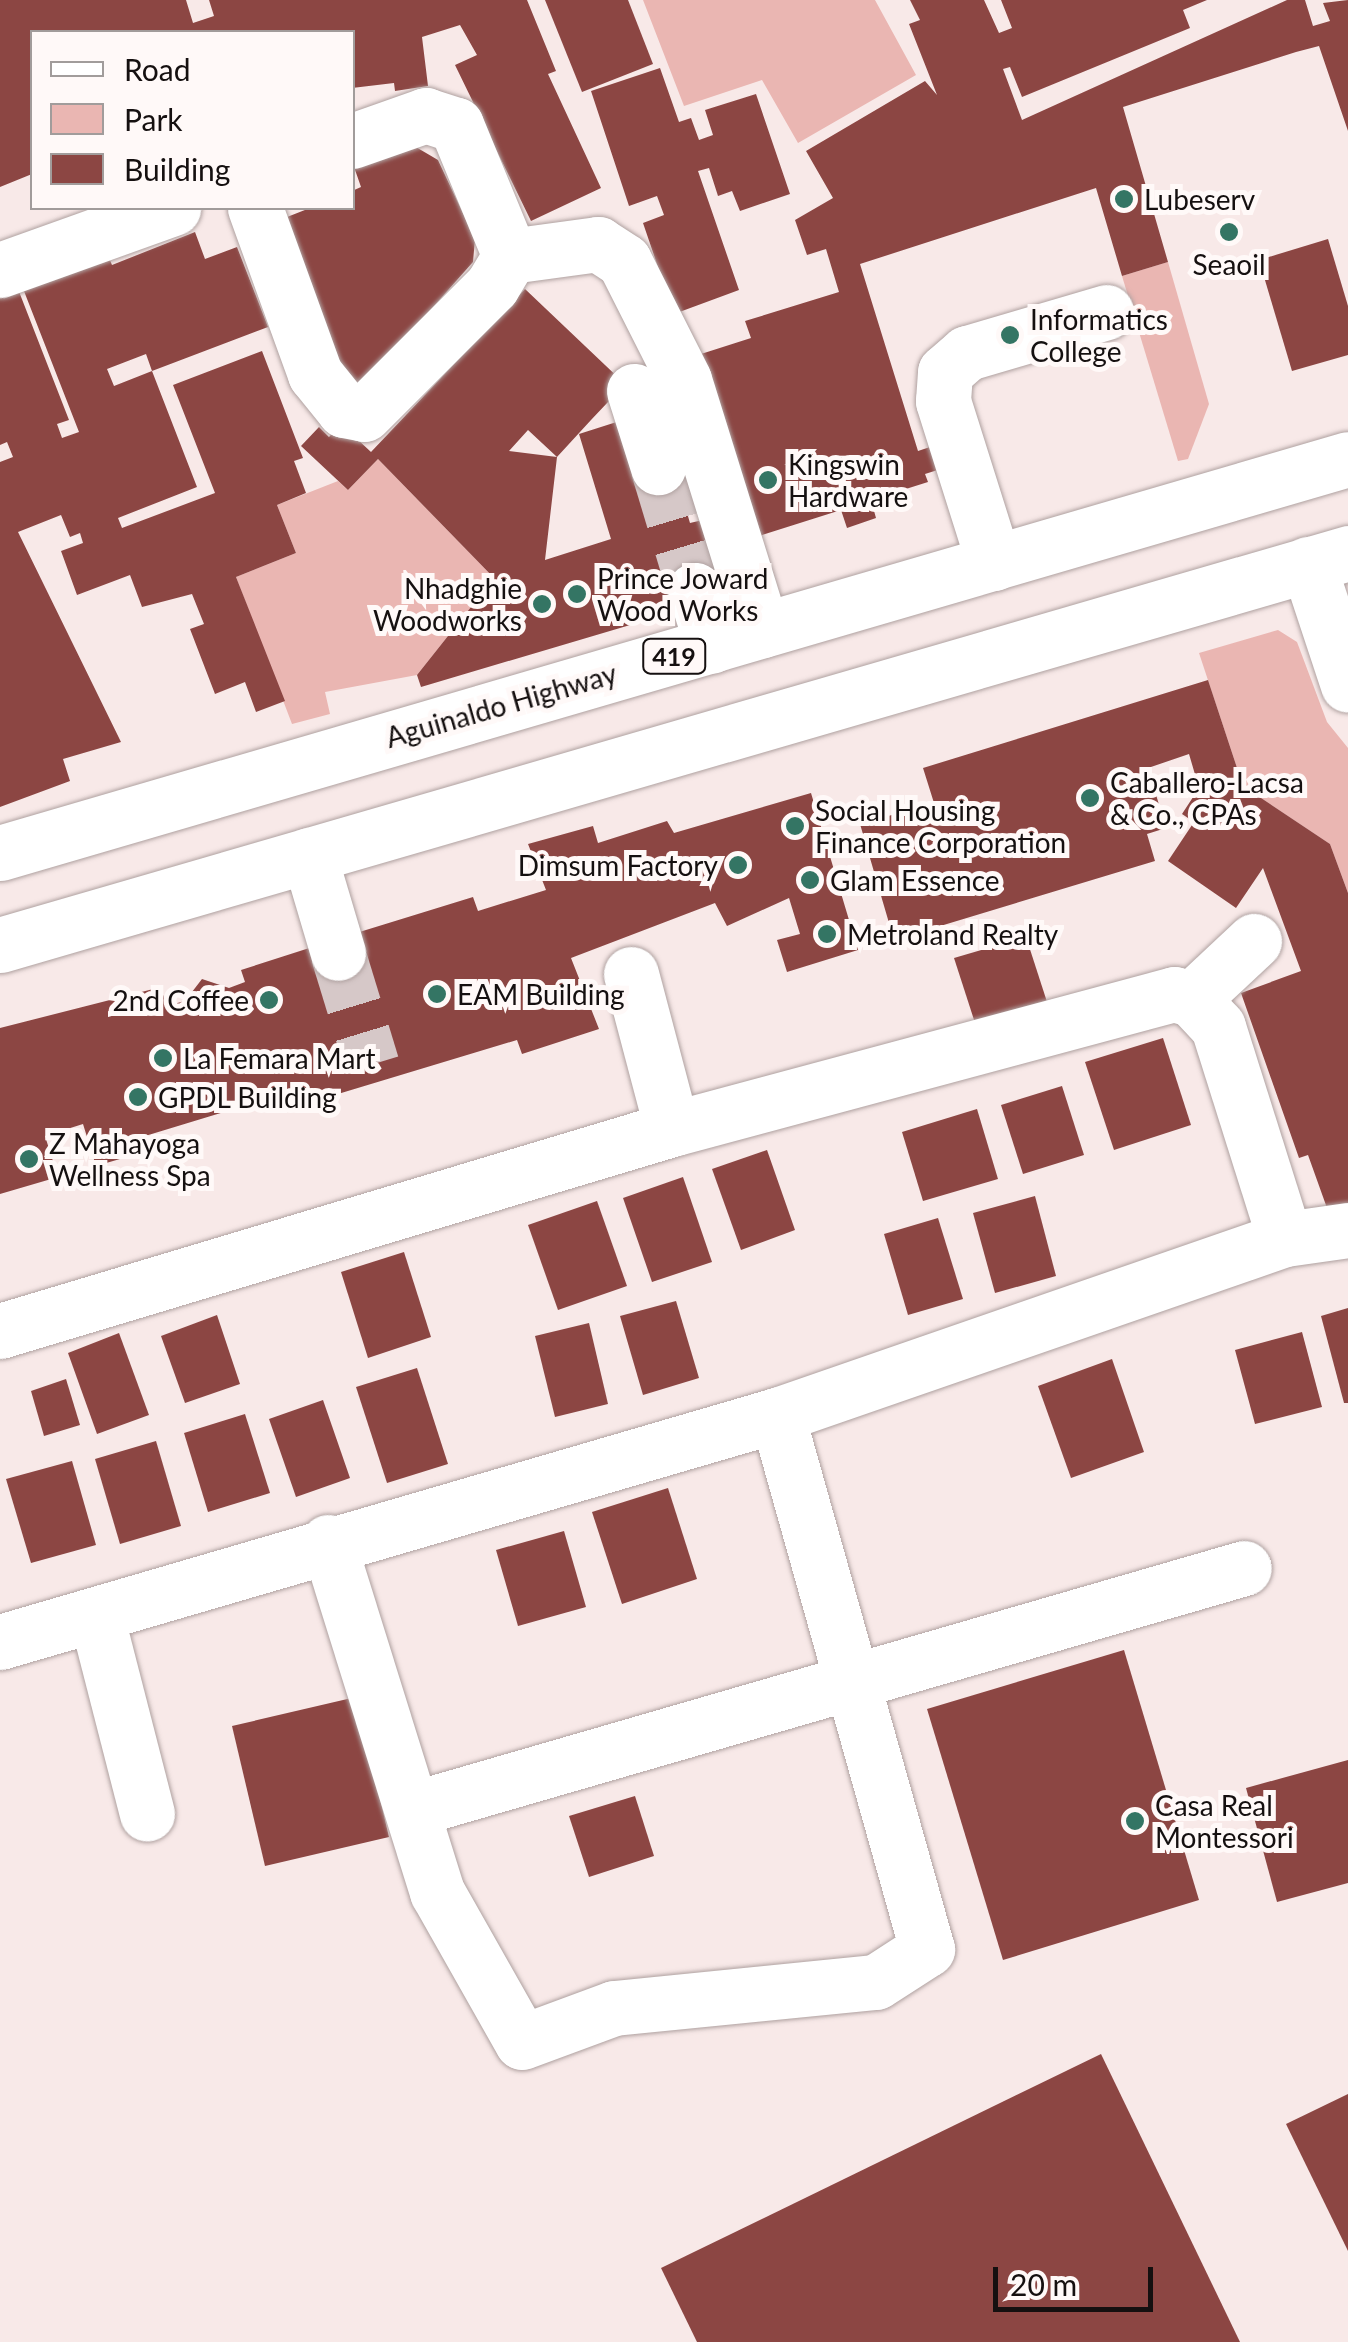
<!DOCTYPE html>
<style>
body{margin:0}
#map{position:relative;width:1348px;height:2342px;overflow:hidden;background:#f8e9e8;font-family:Lato,sans-serif}
div>[style]{position:absolute}
[style*='--x']{left:calc(var(--x)*1px);top:calc(var(--y)*1px);width:calc(var(--w)*1px);rotate:calc(var(--a)*1deg)}
.green>*{inset:0;background:#eab6b2}
.building>*{inset:0;background:#8c4643}
.minor-tunnel>*{height:55px;margin-top:-27.5px;transform-origin:0;background:repeating-linear-gradient(90deg,#d6c8c8 0 55px,transparent 0 83px)}
.roads{filter:drop-shadow(0 0 2px #afa1a0) drop-shadow(0 0 2px #afa1a0)}
.minor>*{height:55px;margin:-27.5px;padding:0 27.5px;transform-origin:27.5px;border-radius:27.5px;background:#fff}
.highway>*{height:55px;margin:-27.5px;padding:0 27.5px;transform-origin:27.5px;border-radius:27.5px;background:#fff}
.dots>*{width:28px;height:28px;translate:-50% -50%;box-sizing:border-box;border:5px solid #fff9f8;border-radius:50%}
span{translate:-50% -50%;white-space:nowrap;text-align:center;line-height:1.15;-webkit-text-stroke:10px #fff9f8;paint-order:stroke}
.shield-label span{padding:2px 8px;background:#fff9f8;border:2px solid;border-radius:8px;-webkit-text-stroke-width:0}
.shield-label{font-size:25px;color:#151010;font-weight:700}
.poi-label{font-size:28px;color:#151010}
.left{translate:0 -50%;text-align:left}
.right{translate:-100% -50%;text-align:right}
.street-label{font-size:28px;color:#151010}
.legend{position:absolute;left:30px;top:30px;width:325px;height:180px;box-sizing:border-box;background:#fff9f8;border:2px solid #a19c9b;margin:0;padding:12px 18px;list-style:none;font-size:30px;color:#151010}
.legend li{display:flex;align-items:center;gap:20px;height:50px}
.legend b{width:50px;border:2px solid #a19c9b}
.scale{position:absolute;left:993px;top:2267px;width:160px;height:45px;box-sizing:border-box;border:5px solid #151010;border-top:0;padding-left:12px;font-size:30px;line-height:35px;white-space:nowrap;color:#151010;-webkit-text-stroke:8px #fff9f8;paint-order:stroke}
</style>
<div id="map">
<div class="green">
<div style="clip-path:polygon(643px 0,875px 0,916px 75px,798px 143px,762px 80px,684px 106px)"></div>
<div style="clip-path:polygon(1168px 262px,1209px 404px,1188px 459px,1178px 461px,1122px 276px)"></div>
<div style="clip-path:polygon(378px 459px,494px 578px,417px 675px,325px 692px,330px 714px,292px 724px,236px 577px,296px 553px,277px 505px,338px 481px,348px 490px)"></div>
<div style="clip-path:polygon(1278px 630px,1297px 642px,1327px 722px,1348px 748px,1348px 893px,1330px 844px,1243px 786px,1199px 653px)"></div>
</div>
<div class="building">
<div style="clip-path:polygon(0 0,186px 0,193px 23px,214px 16px,209px 0,527px 0,556px 71px,548px 74px,601px 188px,531px 221px,455px 65px,477px 55px,460px 25px,422px 37px,428px 86px,395px 91px,394px 83px,352px 88px,352px 32px,32px 32px,32px 174px,0 187px)"></div>
<div style="clip-path:polygon(545px 0,628px 0,653px 64px,582px 92px)"></div>
<div style="clip-path:polygon(910px 0,984px 0,999px 33px,1012px 28px,1001px 0,1207px 0,1183px 10px,1190px 28px,1022px 97px,1010px 67px,1003px 69px,1022px 120px,1287px 0,1305px 0,1313px 26px,1330px 21px,1323px 3px,1348px 0,1348px 131px,1319px 46px,1296px 52px,1123px 107px,1168px 262px,1122px 276px,1096px 188px,860px 264px,918px 451px,939px 444px,947px 467px,925px 474px,928px 482px,871px 500px,876px 518px,847px 528px,841px 510px,759px 536px,701px 354px,751px 338px,745px 321px,839px 292px,826px 249px,807px 255px,795px 220px,833px 198px,806px 151px,925px 81px,937px 95px,909px 24px,920px 20px)"></div>
<div style="clip-path:polygon(660px 68px,679px 122px,691px 118px,699px 140px,713px 135px,705px 110px,756px 94px,790px 194px,740px 211px,732px 191px,718px 196px,709px 168px,698px 171px,739px 290px,674px 314px,643px 223px,664px 215px,657px 196px,629px 206px,591px 91px)"></div>
<div style="clip-path:polygon(409px 143px,438px 160px,475px 239px,473px 262px,362px 387px,347px 382px,282px 219px,310px 208px,352px 208px,352px 191px,361px 187px,353px 164px)"></div>
<div style="clip-path:polygon(195px 232px,205px 259px,237px 247px,268px 327px,152px 371px,146px 354px,107px 369px,114px 386px,152px 371px,197px 487px,118px 518px,122px 528px,215px 493px,173px 385px,262px 351px,303px 458px,294px 461px,306px 493px,277px 505px,296px 553px,236px 577px,285px 701px,256px 712px,245px 682px,215px 694px,190px 629px,204px 624px,192px 594px,142px 607px,130px 575px,77px 595px,61px 551px,83px 543px,80px 533px,70px 537px,61px 515px,18px 532px,121px 742px,63px 759px,70px 781px,0 807px,0 462px,13px 457px,7px 442px,0 445px,0 296px,18px 289px,69px 420px,57px 424px,62px 438px,79px 432px,22px 286px,104px 246px,112px 265px)"></div>
<div style="clip-path:polygon(1328px 239px,1348px 306px,1348px 355px,1292px 371px,1259px 260px)"></div>
<div style="clip-path:polygon(evenodd,525px 289px,625px 384px,591px 420px,557px 457px,545px 560px,611px 539px,579px 434px,626px 419px,672px 462px,690px 523px,707px 519px,716px 549px,700px 554px,709px 586px,684px 609px,421px 687px,417px 675px,494px 578px,378px 459px,348px 490px,301px 446px,319px 427px,329px 437px,341px 424px,371px 452px,525px 289px,528px 430px,557px 457px,509px 451px,528px 430px)"></div>
<div style="clip-path:polygon(1208px 680px,1243px 786px,1330px 844px,1348px 893px,1348px 1216px,1332px 1222px,1308px 1155px,1299px 1158px,1241px 993px,1301px 971px,1263px 868px,1236px 908px,1168px 861px,1194px 822px,1182px 814px,1199px 788px,1189px 754px,1148px 768px,1166px 828px,1147px 834px,1155px 861px,894px 940px,860px 824px,934px 803px,923px 768px)"></div>
<div style="clip-path:polygon(811px 793px,858px 950px,787px 972px,777px 940px,800px 934px,789px 898px,727px 926px,715px 903px,571px 958px,599px 1029px,522px 1054px,517px 1040px,285px 1110px,280px 1095px,132px 1140px,137px 1154px,96px 1166px,83px 1124px,45px 1136px,58px 1177px,0 1194px,0 1028px,161px 987px,166px 1006px,185px 1001px,202px 979px,229px 988px,245px 982px,241px 970px,353px 934px,473px 897px,478px 911px,546px 890px,528px 844px,593px 826px,598px 843px,667px 821px,674px 833px)"></div>
<div style="clip-path:polygon(1026px 937px,1048px 1005px,976px 1026px,954px 958px)"></div>
<div style="clip-path:polygon(1163px 1038px,1191px 1125px,1114px 1150px,1085px 1062px)"></div>
<div style="clip-path:polygon(1062px 1086px,1084px 1155px,1023px 1174px,1001px 1105px)"></div>
<div style="clip-path:polygon(977px 1109px,998px 1179px,923px 1201px,902px 1132px)"></div>
<div style="clip-path:polygon(767px 1150px,795px 1230px,741px 1250px,712px 1169px)"></div>
<div style="clip-path:polygon(683px 1177px,712px 1262px,652px 1282px,623px 1198px)"></div>
<div style="clip-path:polygon(1035px 1196px,1056px 1276px,995px 1293px,973px 1213px)"></div>
<div style="clip-path:polygon(597px 1201px,627px 1286px,558px 1310px,528px 1225px)"></div>
<div style="clip-path:polygon(938px 1218px,963px 1299px,908px 1315px,884px 1234px)"></div>
<div style="clip-path:polygon(404px 1252px,431px 1337px,368px 1358px,341px 1272px)"></div>
<div style="clip-path:polygon(676px 1301px,699px 1378px,643px 1395px,620px 1316px)"></div>
<div style="clip-path:polygon(1348px 1308px,1348px 1403px,1344px 1403px,1321px 1316px)"></div>
<div style="clip-path:polygon(217px 1315px,240px 1384px,185px 1403px,161px 1336px)"></div>
<div style="clip-path:polygon(589px 1323px,608px 1404px,555px 1417px,535px 1336px)"></div>
<div style="clip-path:polygon(1302px 1332px,1322px 1407px,1255px 1424px,1235px 1350px)"></div>
<div style="clip-path:polygon(119px 1333px,149px 1415px,97px 1434px,68px 1353px)"></div>
<div style="clip-path:polygon(1112px 1359px,1144px 1452px,1071px 1478px,1038px 1386px)"></div>
<div style="clip-path:polygon(417px 1368px,448px 1464px,387px 1483px,356px 1387px)"></div>
<div style="clip-path:polygon(66px 1379px,80px 1425px,44px 1436px,31px 1391px)"></div>
<div style="clip-path:polygon(323px 1400px,350px 1478px,296px 1497px,269px 1419px)"></div>
<div style="clip-path:polygon(245px 1414px,270px 1493px,208px 1512px,184px 1433px)"></div>
<div style="clip-path:polygon(156px 1441px,181px 1526px,120px 1544px,95px 1459px)"></div>
<div style="clip-path:polygon(72px 1461px,96px 1545px,31px 1563px,6px 1479px)"></div>
<div style="clip-path:polygon(668px 1488px,697px 1579px,622px 1604px,592px 1512px)"></div>
<div style="clip-path:polygon(564px 1531px,586px 1607px,518px 1626px,496px 1550px)"></div>
<div style="clip-path:polygon(1124px 1650px,1199px 1900px,1003px 1960px,927px 1709px)"></div>
<div style="clip-path:polygon(356px 1697px,389px 1837px,265px 1866px,232px 1726px)"></div>
<div style="clip-path:polygon(1348px 1760px,1348px 1883px,1277px 1902px,1246px 1788px)"></div>
<div style="clip-path:polygon(635px 1796px,654px 1856px,589px 1877px,569px 1816px)"></div>
<div style="clip-path:polygon(1101px 2054px,1240px 2342px,697px 2342px,661px 2268px)"></div>
<div style="clip-path:polygon(1348px 2094px,1348px 2251px,1286px 2124px)"></div>
</div>
<div class="minor-tunnel">
<div style="--x:658;--y:467;--w:128;--a:73.3"></div>
<div style="--x:338;--y:953;--w:116;--a:73"></div>
</div>
<div class="roads">
<div class="minor">
<div style="--x:255;--y:208;--w:177;--a:70.1"></div>
<div style="--x:315;--y:374;--w:46;--a:51.1"></div>
<div style="--x:344;--y:410;--w:20;--a:11"></div>
<div style="--x:364;--y:414;--w:181;--a:-45"></div>
<div style="--x:492;--y:286;--w:35;--a:-59"></div>
<div style="--x:510;--y:256;--w:142;--a:-112.4"></div>
<div style="--x:456;--y:125;--w:32;--a:-162"></div>
<div style="--x:426;--y:115;--w:78;--a:160.6"></div>
<div style="--x:510;--y:256;--w:89;--a:-7.8"></div>
<div style="--x:598;--y:244;--w:31;--a:33"></div>
<div style="--x:624;--y:261;--w:133;--a:63.2"></div>
<div style="--x:684;--y:380;--w:262;--a:72.7"></div>
<div style="--x:0;--y:270;--w:184;--a:-19.7"></div>
<div style="--x:634;--y:391;--w:80;--a:72.5"></div>
<div style="--x:994;--y:563;--w:170;--a:-107.5"></div>
<div style="--x:943;--y:401;--w:29;--a:-86"></div>
<div style="--x:945;--y:372;--w:29;--a:-41"></div>
<div style="--x:967;--y:353;--w:145;--a:-16.4"></div>
<div style="--x:1308;--y:564;--w:127;--a:71.7"></div>
<div style="--x:695;--y:590;--w:58;--a:72.8"></div>
<div style="--x:309;--y:855;--w:102;--a:73.5"></div>
<div style="--x:631;--y:974;--w:160;--a:75.2"></div>
<div style="--x:1192;--y:999;--w:85;--a:-43.1"></div>
<div style="--x:0;--y:1331;--w:702;--a:-16.73"></div>
<div style="--x:672;--y:1129;--w:520;--a:-15.05"></div>
<div style="--x:1174;--y:994;--w:19;--a:16"></div>
<div style="--x:1192;--y:999;--w:38;--a:47"></div>
<div style="--x:1218;--y:1027;--w:222;--a:72.5"></div>
<div style="--x:328;--y:1542;--w:367;--a:72.7"></div>
<div style="--x:437;--y:1892;--w:172;--a:60.5"></div>
<div style="--x:522;--y:2042;--w:98;--a:-20.3"></div>
<div style="--x:614;--y:2008;--w:263;--a:-5.7"></div>
<div style="--x:876;--y:1982;--w:61;--a:-32.9"></div>
<div style="--x:927;--y:1949;--w:555;--a:-105.69"></div>
<div style="--x:96;--y:1615;--w:205;--a:75.6"></div>
<div style="--x:0;--y:1642;--w:809;--a:-16.29"></div>
<div style="--x:777;--y:1415;--w:538;--a:-19.11"></div>
<div style="--x:1285;--y:1239;--w:64;--a:-8.1"></div>
<div style="--x:413;--y:1809;--w:865;--a:-16.17"></div>
</div>
<div class="highway">
<div style="--x:0;--y:853;--w:1404;--a:-16.29"></div>
<div style="--x:0;--y:945;--w:1404;--a:-16.21"></div>
</div>
</div>
<div class="dots">
<div style="left:1124px;top:199px;background:#347564"></div>
<div style="left:1229px;top:232px;background:#347564"></div>
<div style="left:1010px;top:335px;background:#347564"></div>
<div style="left:768px;top:480px;background:#347564"></div>
<div style="left:577px;top:594px;background:#347564"></div>
<div style="left:542px;top:604px;background:#347564"></div>
<div style="left:1090px;top:798px;background:#347564"></div>
<div style="left:795px;top:826px;background:#347564"></div>
<div style="left:738px;top:865px;background:#347564"></div>
<div style="left:810px;top:880px;background:#347564"></div>
<div style="left:827px;top:934px;background:#347564"></div>
<div style="left:437px;top:994px;background:#347564"></div>
<div style="left:269px;top:1000px;background:#347564"></div>
<div style="left:163px;top:1058px;background:#347564"></div>
<div style="left:138px;top:1097px;background:#347564"></div>
<div style="left:29px;top:1159px;background:#347564"></div>
<div style="left:1135px;top:1821px;background:#347564"></div>
</div>
<div class="shield-label">
<span style="left:674px;top:656px">419</span>
</div>
<div class="poi-label">
<span class="left" style="left:1144px;top:199px">Lubeserv</span>
<span style="left:1229px;top:264px">Seaoil</span>
<span class="left" style="left:1030px;top:335px">Informatics<br>College</span>
<span class="left" style="left:788px;top:480px">Kingswin<br>Hardware</span>
<span class="left" style="left:597px;top:594px">Prince Joward<br>Wood Works</span>
<span class="right" style="left:522px;top:604px">Nhadghie<br>Woodworks</span>
<span class="left" style="left:1110px;top:798px">Caballero-Lacsa<br>&amp; Co., CPAs</span>
<span class="left" style="left:815px;top:826px">Social Housing<br>Finance Corporation</span>
<span class="right" style="left:718px;top:865px">Dimsum Factory</span>
<span class="left" style="left:830px;top:880px">Glam Essence</span>
<span class="left" style="left:847px;top:934px">Metroland Realty</span>
<span class="left" style="left:457px;top:994px">EAM Building</span>
<span class="right" style="left:249px;top:1000px">2nd Coffee</span>
<span class="left" style="left:183px;top:1058px">La Femara Mart</span>
<span class="left" style="left:158px;top:1097px">GPDL Building</span>
<span class="left" style="left:49px;top:1159px">Z Mahayoga<br>Wellness Spa</span>
<span class="left" style="left:1155px;top:1821px">Casa Real<br>Montessori</span>
</div>
<div class="street-label">
<span style="left:501px;top:705px;rotate:-16deg">Aguinaldo Highway</span>
</div>
<ul class="legend">
<li><b style="height:12px;background:#fff"></b>Road</li>
<li><b style="height:28px;background:#eab6b2"></b>Park</li>
<li><b style="height:28px;background:#8c4643"></b>Building</li>
</ul>
<div class="scale">20 m</div>
</div>
